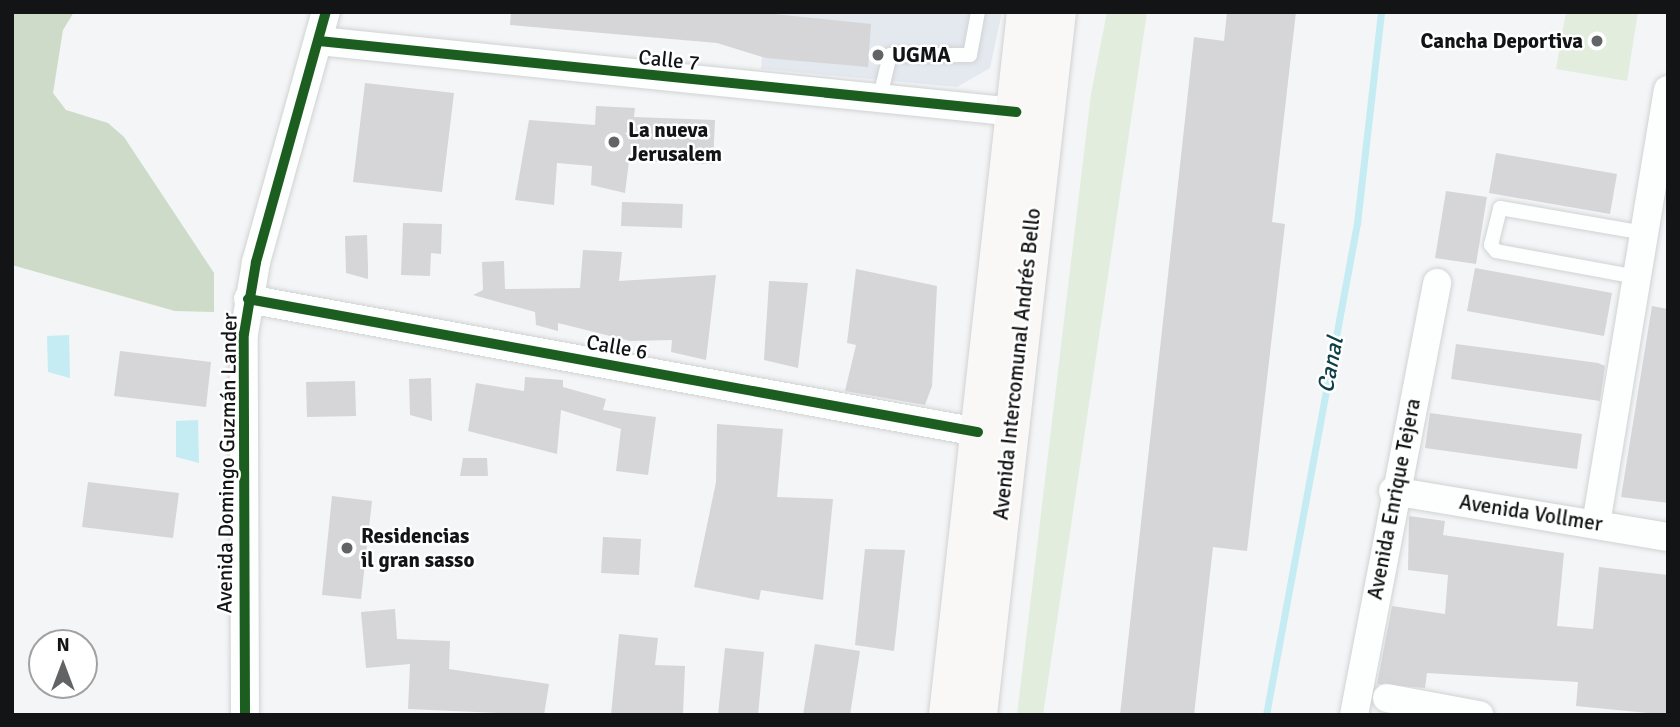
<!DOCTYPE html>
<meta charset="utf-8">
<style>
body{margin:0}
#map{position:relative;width:1680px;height:727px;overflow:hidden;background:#f3f5f7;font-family:Signika,sans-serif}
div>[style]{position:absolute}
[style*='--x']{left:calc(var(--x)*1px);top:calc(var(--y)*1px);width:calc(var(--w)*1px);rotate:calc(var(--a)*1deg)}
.built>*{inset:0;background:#e3e9ef}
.green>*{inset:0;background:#e2edde}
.forest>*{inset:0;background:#cddbc8}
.water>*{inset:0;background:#c5ecf3}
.stream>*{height:7px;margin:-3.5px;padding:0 3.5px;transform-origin:3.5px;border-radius:3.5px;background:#c5ecf3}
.building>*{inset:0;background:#d6d6d8}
.roads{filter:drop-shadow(0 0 2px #d1d2d3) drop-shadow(0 0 2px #d1d2d3)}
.lane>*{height:14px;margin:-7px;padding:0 7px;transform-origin:7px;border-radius:7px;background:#fdfefe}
.street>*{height:28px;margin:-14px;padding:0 14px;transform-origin:14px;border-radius:14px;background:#fdfefe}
.secondary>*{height:38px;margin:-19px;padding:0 19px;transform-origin:19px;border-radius:19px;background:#f9f8f6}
.cycleway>*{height:10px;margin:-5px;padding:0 5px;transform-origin:5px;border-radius:5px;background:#1b5e20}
.dots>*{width:19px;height:19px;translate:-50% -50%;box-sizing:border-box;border:4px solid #fff;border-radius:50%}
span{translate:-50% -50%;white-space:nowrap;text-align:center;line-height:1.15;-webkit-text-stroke:5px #fff;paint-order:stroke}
.poi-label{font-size:21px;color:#131415;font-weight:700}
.right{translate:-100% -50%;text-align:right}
.left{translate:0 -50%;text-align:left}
.street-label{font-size:21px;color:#131415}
.water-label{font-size:23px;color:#0e4047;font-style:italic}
.frame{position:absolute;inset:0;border:14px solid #131415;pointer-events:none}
.north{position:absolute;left:28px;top:629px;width:70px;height:70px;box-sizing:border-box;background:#fff;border:2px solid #a1a1a1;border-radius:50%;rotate:0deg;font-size:19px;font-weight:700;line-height:28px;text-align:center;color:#131415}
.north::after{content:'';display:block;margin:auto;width:24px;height:32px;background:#616364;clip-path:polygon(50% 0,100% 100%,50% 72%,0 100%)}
</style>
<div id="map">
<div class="built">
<div style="clip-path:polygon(766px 12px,1002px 12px,990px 68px,957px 87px,761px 69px)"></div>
</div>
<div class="green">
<div style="clip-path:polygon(1107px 12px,1147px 12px,1043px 715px,1017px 715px,1091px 94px)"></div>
<div style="clip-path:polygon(1566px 12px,1638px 12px,1627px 81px,1556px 69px)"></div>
</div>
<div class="forest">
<div style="clip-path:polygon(12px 12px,74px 12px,63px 30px,53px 93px,66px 110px,108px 123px,124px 137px,214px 273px,214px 312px,175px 311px,12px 265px)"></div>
</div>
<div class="water">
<div style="clip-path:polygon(69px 335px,70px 378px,48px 372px,47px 336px)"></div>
<div style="clip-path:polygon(198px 420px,199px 463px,176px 457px,176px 421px)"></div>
</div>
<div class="stream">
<div style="--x:1266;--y:715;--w:500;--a:-79.52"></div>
<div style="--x:1357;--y:223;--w:212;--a:-83.5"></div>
</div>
<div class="building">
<div style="clip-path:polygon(511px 12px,755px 12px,871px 24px,868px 67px,766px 58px,717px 43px,510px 25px)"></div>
<div style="clip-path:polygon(1227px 12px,1296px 12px,1272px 222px,1285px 224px,1247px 551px,1213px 547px,1194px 715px,1120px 715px,1194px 37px,1224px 41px)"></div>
<div style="clip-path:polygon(365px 83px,454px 93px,442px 192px,353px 182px)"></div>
<div style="clip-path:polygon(596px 106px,635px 108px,634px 117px,715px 120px,713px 164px,629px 161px,625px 193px,591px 185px,592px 166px,557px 163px,554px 205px,515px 200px,529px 120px,595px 125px)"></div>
<div style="clip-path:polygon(1496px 153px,1617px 174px,1610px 214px,1489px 193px)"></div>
<div style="clip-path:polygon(1446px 191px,1487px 197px,1476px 264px,1435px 258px)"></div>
<div style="clip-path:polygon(622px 202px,683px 204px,682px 228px,621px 226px)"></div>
<div style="clip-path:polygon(403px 223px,442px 224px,441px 254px,431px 253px,430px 276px,401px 275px)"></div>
<div style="clip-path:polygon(367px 235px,368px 267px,368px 279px,346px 273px,345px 236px)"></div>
<div style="clip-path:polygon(583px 250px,622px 252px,619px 281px,716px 275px,706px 360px,671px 352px,672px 340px,630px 341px,558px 323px,558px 331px,536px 325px,535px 312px,473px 295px,483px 290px,482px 262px,504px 261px,505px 289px,580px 288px)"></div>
<div style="clip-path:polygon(1475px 268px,1612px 293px,1604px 336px,1467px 311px)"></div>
<div style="clip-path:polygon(856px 269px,937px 286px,932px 386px,925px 405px,845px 391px,856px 345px,847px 343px)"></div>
<div style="clip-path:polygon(769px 281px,808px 283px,798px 368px,764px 360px)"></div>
<div style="clip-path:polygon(1652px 306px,1668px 309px,1668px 503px,1621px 497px)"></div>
<div style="clip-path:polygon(1456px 344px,1598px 363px,1605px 366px,1600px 401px,1451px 379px)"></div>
<div style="clip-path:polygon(120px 351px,211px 362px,206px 407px,114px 396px)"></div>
<div style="clip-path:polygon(525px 377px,563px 380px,563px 387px,606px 399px,603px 410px,656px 417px,648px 475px,616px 471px,621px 429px,561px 410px,557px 454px,468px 431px,476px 383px,524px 391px)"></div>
<div style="clip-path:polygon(431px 378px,432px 421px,410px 415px,409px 379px)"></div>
<div style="clip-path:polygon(355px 381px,356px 416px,307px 417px,306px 382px)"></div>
<div style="clip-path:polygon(1430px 413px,1582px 434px,1577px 469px,1425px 448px)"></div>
<div style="clip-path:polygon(717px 424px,783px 429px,777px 497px,833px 499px,823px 600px,761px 590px,759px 600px,694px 587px,716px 482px)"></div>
<div style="clip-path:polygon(463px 458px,487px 458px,488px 476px,460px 476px)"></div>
<div style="clip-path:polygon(88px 482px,179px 493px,173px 538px,82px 527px)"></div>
<div style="clip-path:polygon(332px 496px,372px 501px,361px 599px,322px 595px)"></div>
<div style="clip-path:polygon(1409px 516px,1445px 521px,1443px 535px,1564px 553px,1557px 626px,1593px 629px,1599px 567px,1668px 575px,1668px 715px,1576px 706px,1578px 682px,1427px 673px,1425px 688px,1377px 684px,1392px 606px,1445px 614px,1448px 575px,1408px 570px)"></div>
<div style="clip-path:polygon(603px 537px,641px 539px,639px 575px,601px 573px)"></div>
<div style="clip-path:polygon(865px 549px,905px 550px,894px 651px,855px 645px)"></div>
<div style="clip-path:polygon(395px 609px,397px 639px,450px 641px,449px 669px,549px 684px,544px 715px,408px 709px,410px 664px,366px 668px,361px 612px)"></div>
<div style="clip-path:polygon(619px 634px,658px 638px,655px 665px,685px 666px,683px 715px,611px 715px)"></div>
<div style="clip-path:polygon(815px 644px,860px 651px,850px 715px,803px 715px)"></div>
<div style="clip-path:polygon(725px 648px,764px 652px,758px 715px,718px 715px)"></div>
</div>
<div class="roads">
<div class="lane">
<div style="--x:879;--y:101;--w:47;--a:-76.6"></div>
<div style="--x:890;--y:55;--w:80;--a:0"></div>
<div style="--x:970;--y:55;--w:44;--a:-79.5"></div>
<div style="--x:1637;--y:277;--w:143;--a:-169.6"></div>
<div style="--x:1496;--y:251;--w:8;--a:-130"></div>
<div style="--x:1491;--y:245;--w:38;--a:-76"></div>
<div style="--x:1500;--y:208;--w:146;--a:9.8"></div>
</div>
<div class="street">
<div style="--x:319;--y:41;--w:701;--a:5.82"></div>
<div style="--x:248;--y:299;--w:742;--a:10.33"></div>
<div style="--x:1393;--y:491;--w:279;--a:9.5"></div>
<div style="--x:1596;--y:524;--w:440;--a:-80.6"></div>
<div style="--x:1387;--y:698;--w:94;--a:10.5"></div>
<div style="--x:245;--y:715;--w:381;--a:-90.2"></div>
<div style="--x:244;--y:334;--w:73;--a:-80.5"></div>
<div style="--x:256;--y:262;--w:260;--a:-74.4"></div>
<div style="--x:1354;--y:715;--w:440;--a:-79.1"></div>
</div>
<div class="secondary">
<div style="--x:948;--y:715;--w:707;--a:-83.67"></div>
<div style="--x:978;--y:715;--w:707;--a:-83.59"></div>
</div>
</div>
<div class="cycleway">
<div style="--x:319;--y:41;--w:701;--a:5.82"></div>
<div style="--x:248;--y:299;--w:742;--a:10.33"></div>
<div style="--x:245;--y:715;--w:381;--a:-90.2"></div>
<div style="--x:244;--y:334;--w:73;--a:-80.5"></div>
<div style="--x:256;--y:262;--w:260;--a:-74.4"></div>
</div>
<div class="dots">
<div style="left:1597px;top:41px;background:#616364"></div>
<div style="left:878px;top:55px;background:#616364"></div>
<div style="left:614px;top:142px;background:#616364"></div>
<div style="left:347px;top:548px;background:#616364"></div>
</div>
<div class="poi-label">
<span class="right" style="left:1583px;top:41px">Cancha Deportiva</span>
<span class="left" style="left:892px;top:55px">UGMA</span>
<span class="left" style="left:628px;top:142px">La nueva<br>Jerusalem</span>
<span class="left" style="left:361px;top:548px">Residencias<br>il gran sasso</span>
</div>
<div class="street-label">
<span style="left:669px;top:60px;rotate:6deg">Calle 7</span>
<span style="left:617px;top:347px;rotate:10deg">Calle 6</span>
<span style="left:1017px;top:364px;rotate:-84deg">Avenida Intercomunal Andrés Bello</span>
<span style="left:227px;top:463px;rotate:-89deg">Avenida Domingo Guzmán Lander</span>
<span style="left:1394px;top:499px;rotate:-79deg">Avenida Enrique Tejera</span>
<span style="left:1531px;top:513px;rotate:9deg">Avenida Vollmer</span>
</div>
<div class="water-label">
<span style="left:1331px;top:365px;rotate:-79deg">Canal</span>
</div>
<div class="frame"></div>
<div class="north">N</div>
</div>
